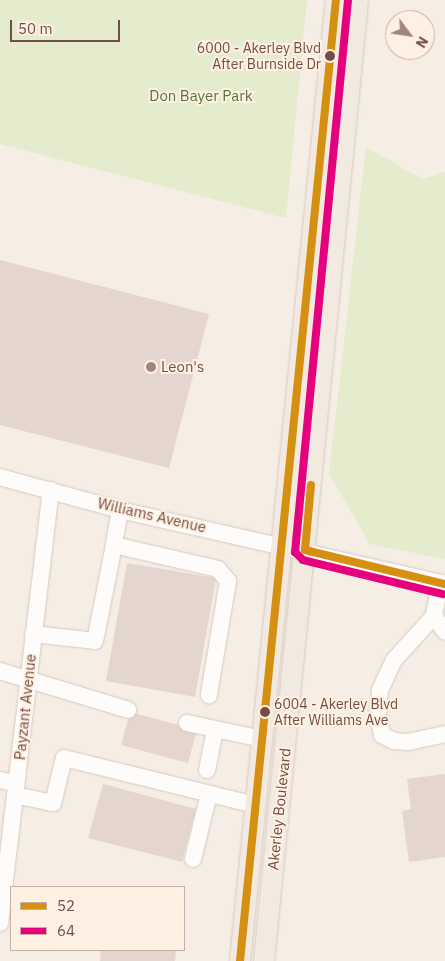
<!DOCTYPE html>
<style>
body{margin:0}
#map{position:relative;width:445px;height:961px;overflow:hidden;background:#f6ede4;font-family:"IBM Plex Sans",sans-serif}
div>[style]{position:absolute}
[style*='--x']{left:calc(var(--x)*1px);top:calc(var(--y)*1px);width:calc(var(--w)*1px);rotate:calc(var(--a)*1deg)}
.green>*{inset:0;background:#e4eccd}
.building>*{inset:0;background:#e4d5cf}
.roads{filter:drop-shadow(0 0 1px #d7c9c2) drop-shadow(0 0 1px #d7c9c2)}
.minor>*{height:16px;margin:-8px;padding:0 8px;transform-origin:8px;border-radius:8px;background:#fefcfb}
.major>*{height:20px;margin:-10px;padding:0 10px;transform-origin:10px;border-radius:10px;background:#f2eae1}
.bus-1>*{height:8px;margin:-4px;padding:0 4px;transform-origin:4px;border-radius:4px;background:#d69011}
.bus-2>*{height:8px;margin:-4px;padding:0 4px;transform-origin:4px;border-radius:4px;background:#e5007d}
.dots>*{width:14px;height:14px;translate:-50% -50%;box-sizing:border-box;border:2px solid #fff0e4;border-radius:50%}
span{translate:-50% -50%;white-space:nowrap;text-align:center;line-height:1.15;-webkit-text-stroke:4px #fff0e4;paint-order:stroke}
.bus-label{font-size:14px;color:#744e44}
.right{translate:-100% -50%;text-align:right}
.left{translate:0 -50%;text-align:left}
.park-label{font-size:15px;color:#547539}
.poi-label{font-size:15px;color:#744e44}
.street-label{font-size:15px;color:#744e44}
.legend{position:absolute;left:10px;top:886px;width:175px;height:65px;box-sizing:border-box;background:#fff0e4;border:1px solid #c7afa4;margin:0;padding:6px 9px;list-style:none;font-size:15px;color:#744e44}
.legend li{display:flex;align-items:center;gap:10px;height:25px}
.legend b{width:25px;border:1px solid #c7afa4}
.north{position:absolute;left:385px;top:10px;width:50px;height:50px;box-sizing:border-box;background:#fff0e4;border:1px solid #c7afa4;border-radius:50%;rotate:121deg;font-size:14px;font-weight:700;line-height:20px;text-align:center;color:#744e44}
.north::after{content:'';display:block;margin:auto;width:18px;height:22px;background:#a2867c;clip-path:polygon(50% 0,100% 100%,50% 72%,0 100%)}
.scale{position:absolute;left:10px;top:20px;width:110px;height:22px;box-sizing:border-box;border:2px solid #744e44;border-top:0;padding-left:6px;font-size:15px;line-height:18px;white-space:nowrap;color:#744e44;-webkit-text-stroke:4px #fff0e4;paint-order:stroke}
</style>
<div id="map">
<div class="green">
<div style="clip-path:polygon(0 0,307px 0,286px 218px,0 144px)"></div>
<div style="clip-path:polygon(366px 147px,422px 179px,445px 172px,445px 559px,370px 544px,329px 474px)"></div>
</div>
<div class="building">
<div style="clip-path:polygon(0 260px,209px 314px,169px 468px,0 425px)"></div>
<div style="clip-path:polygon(127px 563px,216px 578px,195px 697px,106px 681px)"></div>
<div style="clip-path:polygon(130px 712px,197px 730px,188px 763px,121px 745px)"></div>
<div style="clip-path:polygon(445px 774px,445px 857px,409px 862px,402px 811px,411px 809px,407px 779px)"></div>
<div style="clip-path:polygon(103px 784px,196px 809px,182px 862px,88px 838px)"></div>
<div style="clip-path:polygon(101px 950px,176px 950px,175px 961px,100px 961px)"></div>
</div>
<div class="roads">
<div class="minor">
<div style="--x:0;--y:477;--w:124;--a:15.4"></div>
<div style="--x:120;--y:510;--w:333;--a:12.8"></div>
<div style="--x:120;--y:510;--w:36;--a:100"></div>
<div style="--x:114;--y:545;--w:107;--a:13"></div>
<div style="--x:218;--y:569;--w:16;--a:50"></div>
<div style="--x:228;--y:581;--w:116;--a:99.5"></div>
<div style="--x:440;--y:584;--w:33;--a:101"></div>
<div style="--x:434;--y:616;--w:19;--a:55"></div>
<div style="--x:434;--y:616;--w:59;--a:132.3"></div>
<div style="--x:394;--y:660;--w:33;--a:115"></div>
<div style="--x:380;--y:690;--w:26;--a:94"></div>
<div style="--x:378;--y:716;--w:19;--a:78"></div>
<div style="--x:382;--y:735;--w:13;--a:27"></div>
<div style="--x:394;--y:741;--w:14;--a:4"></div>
<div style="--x:408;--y:742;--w:38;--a:-12"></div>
<div style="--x:33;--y:634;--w:62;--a:6.4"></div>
<div style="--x:95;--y:641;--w:98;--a:-78.8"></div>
<div style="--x:0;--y:671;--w:134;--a:16.9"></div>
<div style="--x:187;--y:723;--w:77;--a:12"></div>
<div style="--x:207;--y:770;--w:41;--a:-78.7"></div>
<div style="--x:0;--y:780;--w:17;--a:13"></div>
<div style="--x:15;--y:795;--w:39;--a:12"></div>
<div style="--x:53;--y:803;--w:46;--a:-76.3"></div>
<div style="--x:64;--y:758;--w:197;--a:13.8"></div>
<div style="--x:193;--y:859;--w:67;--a:-76.2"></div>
<div style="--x:0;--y:923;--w:436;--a:-83.3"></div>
</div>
<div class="major">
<div style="--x:240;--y:961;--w:966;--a:-84.3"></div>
<div style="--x:264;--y:961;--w:966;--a:-84.41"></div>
</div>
</div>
<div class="bus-1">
<div style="--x:311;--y:485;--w:65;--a:95.3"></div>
<div style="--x:305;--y:550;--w:144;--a:13.7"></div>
<div style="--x:240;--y:961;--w:966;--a:-84.3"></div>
</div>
<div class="bus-2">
<div style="--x:348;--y:0;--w:555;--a:95.48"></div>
<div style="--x:295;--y:552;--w:11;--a:45"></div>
<div style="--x:303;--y:560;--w:144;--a:13.7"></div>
</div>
<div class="dots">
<div style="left:330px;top:56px;background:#744e44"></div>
<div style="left:151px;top:367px;background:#a2867c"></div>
<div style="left:265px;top:712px;background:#744e44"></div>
</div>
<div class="bus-label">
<span class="right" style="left:321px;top:56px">6000 - Akerley Blvd<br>After Burnside Dr</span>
<span class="left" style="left:274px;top:712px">6004 - Akerley Blvd<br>After Williams Ave</span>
</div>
<div class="park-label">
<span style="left:201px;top:96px">Don Bayer Park</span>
</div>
<div class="poi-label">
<span class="left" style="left:161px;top:367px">Leon's</span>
</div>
<div class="street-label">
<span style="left:152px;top:515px;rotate:13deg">Williams Avenue</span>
<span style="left:25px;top:707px;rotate:-84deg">Payzant Avenue</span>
<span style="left:279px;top:809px;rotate:-84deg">Akerley Boulevard</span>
</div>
<ul class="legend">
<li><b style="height:6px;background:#d69011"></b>52</li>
<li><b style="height:6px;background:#e5007d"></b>64</li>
</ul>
<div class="north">N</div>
<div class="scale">50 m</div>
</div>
